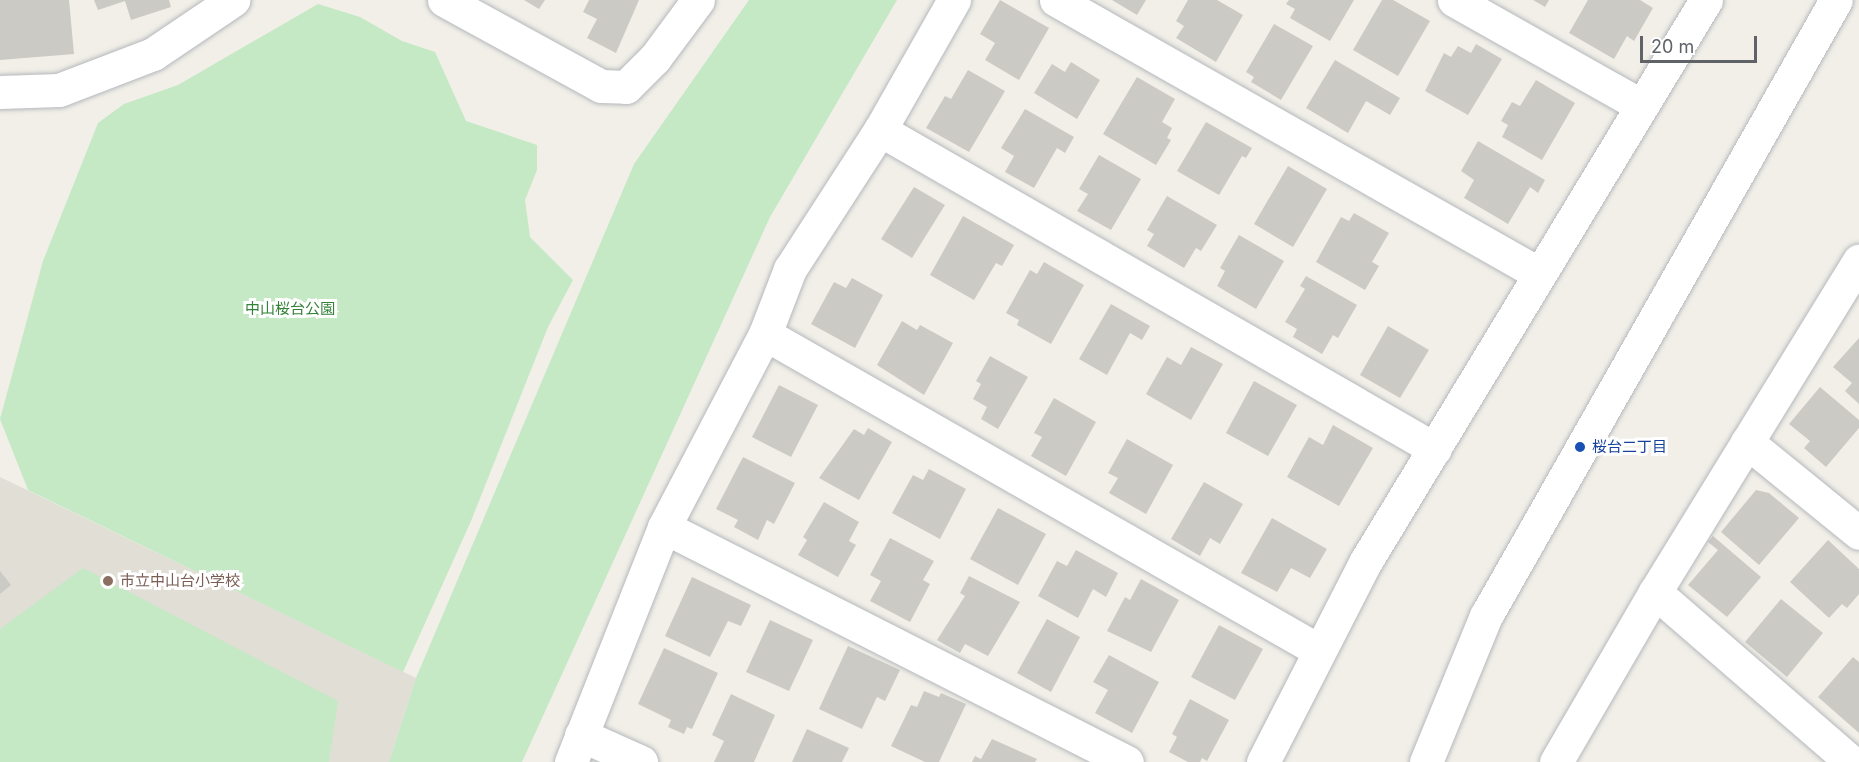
<!DOCTYPE html>
<meta charset="utf-8">
<style>
body{margin:0}
#map{position:relative;width:1859px;height:762px;overflow:hidden;background:#f1efe8;font-family:Inter,"Noto Sans JP",sans-serif}
div>[style]{position:absolute}
[style*='--x']{left:calc(var(--x)*1px);top:calc(var(--y)*1px);width:calc(var(--w)*1px);rotate:calc(var(--a)*1deg)}
.education>*{inset:0;background:#e1ded6}
.green>*{inset:0;background:#c5e8c5}
.building>*{inset:0;background:#cccac5}
.roads{filter:drop-shadow(0 0 2px #b5b8bc) drop-shadow(0 0 2px #b5b8bc)}
.minor>*{height:33px;margin:-16.5px;padding:0 16.5px;transform-origin:16.5px;border-radius:16.5px;background:#fff}
.dots>*{width:16px;height:16px;translate:-50% -50%;box-sizing:border-box;border:3px solid #fff;border-radius:50%}
span{translate:-50% -50%;white-space:nowrap;text-align:center;line-height:1.15;-webkit-text-stroke:6px #fff;paint-order:stroke}
.park-label{font-size:15px;color:#348238}
.transit-label{font-size:15px;color:#164399}
.left{translate:0 -50%;text-align:left}
.education-label{font-size:15px;color:#785e54}
.scale{position:absolute;left:1640px;top:36px;width:117px;height:27px;box-sizing:border-box;border:3px solid #5f6368;border-top:0;padding-left:8px;font-size:18px;line-height:21px;white-space:nowrap;color:#5f6368;-webkit-text-stroke:4px #fff;paint-order:stroke}
</style>
<div id="map">
<div class="education">
<div style="clip-path:polygon(0 477px,416px 678px,389px 762px,0 762px)"></div>
</div>
<div class="green">
<div style="clip-path:polygon(749px 0,897px 0,770px 217px,522px 762px,389px 762px,416px 678px,634px 164px)"></div>
<div style="clip-path:polygon(318px 4px,360px 17px,402px 41px,435px 52px,466px 121px,537px 145px,537px 170px,525px 200px,530px 237px,573px 280px,548px 327px,471px 521px,403px 672px,28px 490px,0 419px,43px 261px,98px 123px,124px 104px,178px 85px)"></div>
<div style="clip-path:polygon(83px 568px,338px 701px,329px 762px,0 762px,0 629px)"></div>
</div>
<div class="building">
<div style="clip-path:polygon(0 0,69px 0,74px 54px,0 60px)"></div>
<div style="clip-path:polygon(94px 0,169px 0,171px 7px,131px 20px,125px 1px,98px 10px)"></div>
<div style="clip-path:polygon(524px 0,545px 0,539px 9px)"></div>
<div style="clip-path:polygon(589px 0,639px 0,616px 53px,587px 38px,597px 19px,583px 12px)"></div>
<div style="clip-path:polygon(1000px 0,1049px 28px,1019px 80px,985px 60px,995px 43px,980px 34px)"></div>
<div style="clip-path:polygon(1112px 0,1146px 0,1137px 15px)"></div>
<div style="clip-path:polygon(1188px 0,1217px 0,1243px 15px,1216px 62px,1176px 38px,1184px 26px,1176px 21px)"></div>
<div style="clip-path:polygon(1289px 0,1354px 0,1330px 41px,1290px 18px,1295px 9px,1286px 4px)"></div>
<div style="clip-path:polygon(1382px 0,1393px 0,1430px 21px,1398px 76px,1353px 50px)"></div>
<div style="clip-path:polygon(1533px 0,1549px 0,1545px 7px)"></div>
<div style="clip-path:polygon(1588px 0,1640px 0,1653px 8px,1634px 41px,1627px 36px,1614px 59px,1569px 33px)"></div>
<div style="clip-path:polygon(1274px 24px,1313px 46px,1281px 100px,1251px 82px,1254px 77px,1246px 72px)"></div>
<div style="clip-path:polygon(1476px 44px,1502px 59px,1468px 115px,1425px 91px,1444px 53px,1451px 57px,1458px 46px,1471px 53px)"></div>
<div style="clip-path:polygon(1335px 60px,1400px 98px,1390px 115px,1366px 101px,1348px 133px,1306px 108px)"></div>
<div style="clip-path:polygon(1071px 62px,1100px 80px,1077px 119px,1034px 93px,1052px 64px,1065px 72px)"></div>
<div style="clip-path:polygon(968px 70px,1005px 91px,969px 152px,926px 128px,945px 96px,951px 99px)"></div>
<div style="clip-path:polygon(1137px 77px,1175px 99px,1162px 122px,1172px 128px,1167px 138px,1171px 140px,1156px 165px,1103px 134px)"></div>
<div style="clip-path:polygon(1536px 80px,1575px 103px,1542px 160px,1502px 137px,1508px 125px,1501px 121px,1512px 102px,1520px 106px)"></div>
<div style="clip-path:polygon(1025px 109px,1074px 137px,1065px 153px,1057px 148px,1034px 188px,1005px 172px,1014px 156px,1001px 148px)"></div>
<div style="clip-path:polygon(1206px 122px,1252px 148px,1246px 158px,1242px 156px,1219px 195px,1177px 171px)"></div>
<div style="clip-path:polygon(1478px 141px,1545px 180px,1538px 193px,1530px 187px,1508px 224px,1464px 198px,1474px 180px,1461px 171px)"></div>
<div style="clip-path:polygon(1099px 155px,1141px 179px,1111px 230px,1077px 211px,1088px 194px,1079px 189px)"></div>
<div style="clip-path:polygon(1288px 166px,1327px 189px,1293px 247px,1254px 224px)"></div>
<div style="clip-path:polygon(914px 187px,945px 205px,912px 258px,881px 239px)"></div>
<div style="clip-path:polygon(1167px 196px,1217px 225px,1201px 251px,1196px 248px,1184px 268px,1147px 246px,1154px 234px,1147px 230px)"></div>
<div style="clip-path:polygon(1354px 213px,1389px 233px,1372px 262px,1379px 266px,1365px 290px,1316px 262px,1341px 217px,1349px 221px)"></div>
<div style="clip-path:polygon(963px 216px,1014px 245px,1002px 266px,996px 263px,974px 300px,930px 275px)"></div>
<div style="clip-path:polygon(1239px 235px,1284px 261px,1256px 309px,1217px 286px,1225px 271px,1220px 268px)"></div>
<div style="clip-path:polygon(1044px 262px,1084px 285px,1051px 344px,1017px 325px,1019px 320px,1006px 313px,1030px 270px,1037px 274px)"></div>
<div style="clip-path:polygon(1306px 276px,1357px 305px,1338px 338px,1333px 335px,1322px 354px,1293px 337px,1297px 329px,1285px 322px,1305px 289px,1300px 286px)"></div>
<div style="clip-path:polygon(852px 278px,883px 295px,855px 348px,811px 324px,834px 282px,846px 288px)"></div>
<div style="clip-path:polygon(1111px 304px,1150px 326px,1142px 340px,1130px 333px,1107px 375px,1079px 359px)"></div>
<div style="clip-path:polygon(902px 321px,917px 330px,920px 325px,953px 343px,924px 395px,877px 365px)"></div>
<div style="clip-path:polygon(1388px 326px,1429px 350px,1400px 398px,1360px 375px)"></div>
<div style="clip-path:polygon(1859px 338px,1859px 404px,1845px 391px,1852px 383px,1833px 367px)"></div>
<div style="clip-path:polygon(1191px 347px,1223px 364px,1191px 420px,1146px 394px,1167px 357px,1181px 365px)"></div>
<div style="clip-path:polygon(990px 356px,1028px 377px,998px 429px,981px 419px,987px 407px,973px 399px,981px 384px,976px 381px)"></div>
<div style="clip-path:polygon(1254px 381px,1297px 405px,1268px 456px,1226px 433px)"></div>
<div style="clip-path:polygon(779px 385px,818px 405px,791px 457px,752px 437px)"></div>
<div style="clip-path:polygon(1820px 387px,1859px 420px,1859px 428px,1826px 467px,1804px 448px,1810px 441px,1789px 424px)"></div>
<div style="clip-path:polygon(1054px 398px,1096px 422px,1066px 476px,1031px 456px,1042px 437px,1034px 433px)"></div>
<div style="clip-path:polygon(1333px 425px,1373px 448px,1339px 506px,1287px 477px,1309px 437px,1323px 445px)"></div>
<div style="clip-path:polygon(868px 428px,892px 442px,859px 500px,819px 478px,854px 429px,864px 435px)"></div>
<div style="clip-path:polygon(1127px 439px,1173px 465px,1146px 514px,1109px 493px,1118px 478px,1108px 473px)"></div>
<div style="clip-path:polygon(743px 457px,795px 483px,774px 524px,767px 520px,758px 540px,734px 527px,738px 520px,716px 509px)"></div>
<div style="clip-path:polygon(929px 469px,966px 489px,940px 539px,892px 513px,913px 475px,923px 480px)"></div>
<div style="clip-path:polygon(1204px 482px,1243px 504px,1220px 544px,1210px 538px,1200px 556px,1171px 539px)"></div>
<div style="clip-path:polygon(1756px 490px,1769px 493px,1799px 518px,1759px 565px,1721px 532px)"></div>
<div style="clip-path:polygon(824px 502px,859px 522px,849px 541px,856px 545px,838px 577px,798px 555px,807px 540px,803px 537px)"></div>
<div style="clip-path:polygon(998px 508px,1046px 534px,1018px 585px,970px 559px)"></div>
<div style="clip-path:polygon(1272px 518px,1327px 549px,1310px 578px,1291px 568px,1277px 592px,1241px 573px)"></div>
<div style="clip-path:polygon(1713px 536px,1761px 577px,1727px 617px,1688px 585px,1718px 550px,1708px 542px)"></div>
<div style="clip-path:polygon(890px 538px,934px 561px,923px 580px,930px 584px,910px 622px,870px 601px,881px 581px,870px 575px)"></div>
<div style="clip-path:polygon(1828px 540px,1859px 569px,1859px 594px,1847px 608px,1842px 604px,1829px 618px,1790px 582px)"></div>
<div style="clip-path:polygon(1076px 550px,1118px 573px,1106px 597px,1093px 589px,1078px 618px,1038px 596px,1057px 561px,1067px 566px)"></div>
<div style="clip-path:polygon(0 571px,11px 585px,0 594px)"></div>
<div style="clip-path:polygon(969px 576px,1020px 602px,988px 656px,965px 644px,960px 653px,937px 640px,965px 596px,960px 593px)"></div>
<div style="clip-path:polygon(692px 577px,751px 605px,741px 626px,728px 621px,710px 657px,665px 636px)"></div>
<div style="clip-path:polygon(1141px 579px,1179px 600px,1151px 652px,1107px 631px,1125px 597px,1130px 600px)"></div>
<div style="clip-path:polygon(1781px 599px,1823px 633px,1787px 677px,1745px 642px)"></div>
<div style="clip-path:polygon(1047px 619px,1080px 637px,1051px 692px,1017px 673px)"></div>
<div style="clip-path:polygon(770px 620px,813px 640px,789px 691px,746px 672px)"></div>
<div style="clip-path:polygon(1219px 625px,1263px 649px,1235px 700px,1191px 677px)"></div>
<div style="clip-path:polygon(848px 646px,900px 670px,885px 701px,877px 697px,862px 729px,819px 709px)"></div>
<div style="clip-path:polygon(664px 648px,718px 673px,692px 729px,687px 727px,684px 734px,668px 727px,671px 720px,638px 704px)"></div>
<div style="clip-path:polygon(1109px 655px,1159px 682px,1132px 733px,1095px 713px,1108px 690px,1093px 682px)"></div>
<div style="clip-path:polygon(1853px 657px,1859px 662px,1859px 733px,1818px 697px)"></div>
<div style="clip-path:polygon(924px 691px,939px 697px,941px 693px,966px 704px,939px 762px,925px 762px,891px 746px,911px 705px,917px 707px)"></div>
<div style="clip-path:polygon(731px 694px,775px 715px,754px 762px,714px 762px,724px 741px,712px 735px)"></div>
<div style="clip-path:polygon(1190px 699px,1229px 720px,1207px 761px,1202px 758px,1200px 762px,1188px 762px,1169px 752px,1177px 737px,1172px 734px)"></div>
<div style="clip-path:polygon(807px 729px,849px 748px,842px 762px,792px 762px)"></div>
<div style="clip-path:polygon(992px 739px,1037px 759px,1035px 762px,972px 762px,975px 756px,981px 759px)"></div>
</div>
<div class="roads">
<div class="minor">
<div style="--x:444;--y:0;--w:179;--a:28.7"></div>
<div style="--x:601;--y:86;--w:25;--a:2"></div>
<div style="--x:626;--y:87;--w:41;--a:-45"></div>
<div style="--x:655;--y:58;--w:72;--a:-53.4"></div>
<div style="--x:1056;--y:0;--w:554;--a:29.53"></div>
<div style="--x:1454;--y:0;--w:214;--a:29.4"></div>
<div style="--x:0;--y:92;--w:59;--a:-1.9"></div>
<div style="--x:59;--y:90;--w:101;--a:-21"></div>
<div style="--x:153;--y:54;--w:97;--a:-34"></div>
<div style="--x:880;--y:130;--w:640;--a:29.89"></div>
<div style="--x:765;--y:334;--w:637;--a:29.74"></div>
<div style="--x:1747;--y:442;--w:144;--a:39.1"></div>
<div style="--x:664;--y:527;--w:519;--a:26.91"></div>
<div style="--x:1655;--y:592;--w:259;--a:40.9"></div>
<div style="--x:581;--y:735;--w:66;--a:24.2"></div>
<div style="--x:571;--y:762;--w:253;--a:-68.4"></div>
<div style="--x:664;--y:527;--w:218;--a:-62.4"></div>
<div style="--x:765;--y:334;--w:70;--a:-69"></div>
<div style="--x:790;--y:269;--w:166;--a:-57.1"></div>
<div style="--x:880;--y:130;--w:150;--a:-60.4"></div>
<div style="--x:1263;--y:762;--w:226;--a:-62.9"></div>
<div style="--x:1366;--y:561;--w:656;--a:-58.78"></div>
<div style="--x:1426;--y:762;--w:158;--a:-67.7"></div>
<div style="--x:1486;--y:616;--w:708;--a:-60.4"></div>
<div style="--x:1556;--y:762;--w:197;--a:-59.8"></div>
<div style="--x:1655;--y:592;--w:389;--a:-58.4"></div>
</div>
</div>
<div class="dots">
<div style="left:1580px;top:447px;background:#1a4fb4"></div>
<div style="left:108px;top:581px;background:#8d6e63"></div>
</div>
<div class="park-label">
<span style="left:290px;top:309px">中山桜台公園</span>
</div>
<div class="transit-label">
<span class="left" style="left:1592px;top:447px">桜台二丁目</span>
</div>
<div class="education-label">
<span class="left" style="left:120px;top:581px">市立中山台小学校</span>
</div>
<div class="scale">20 m</div>
</div>
